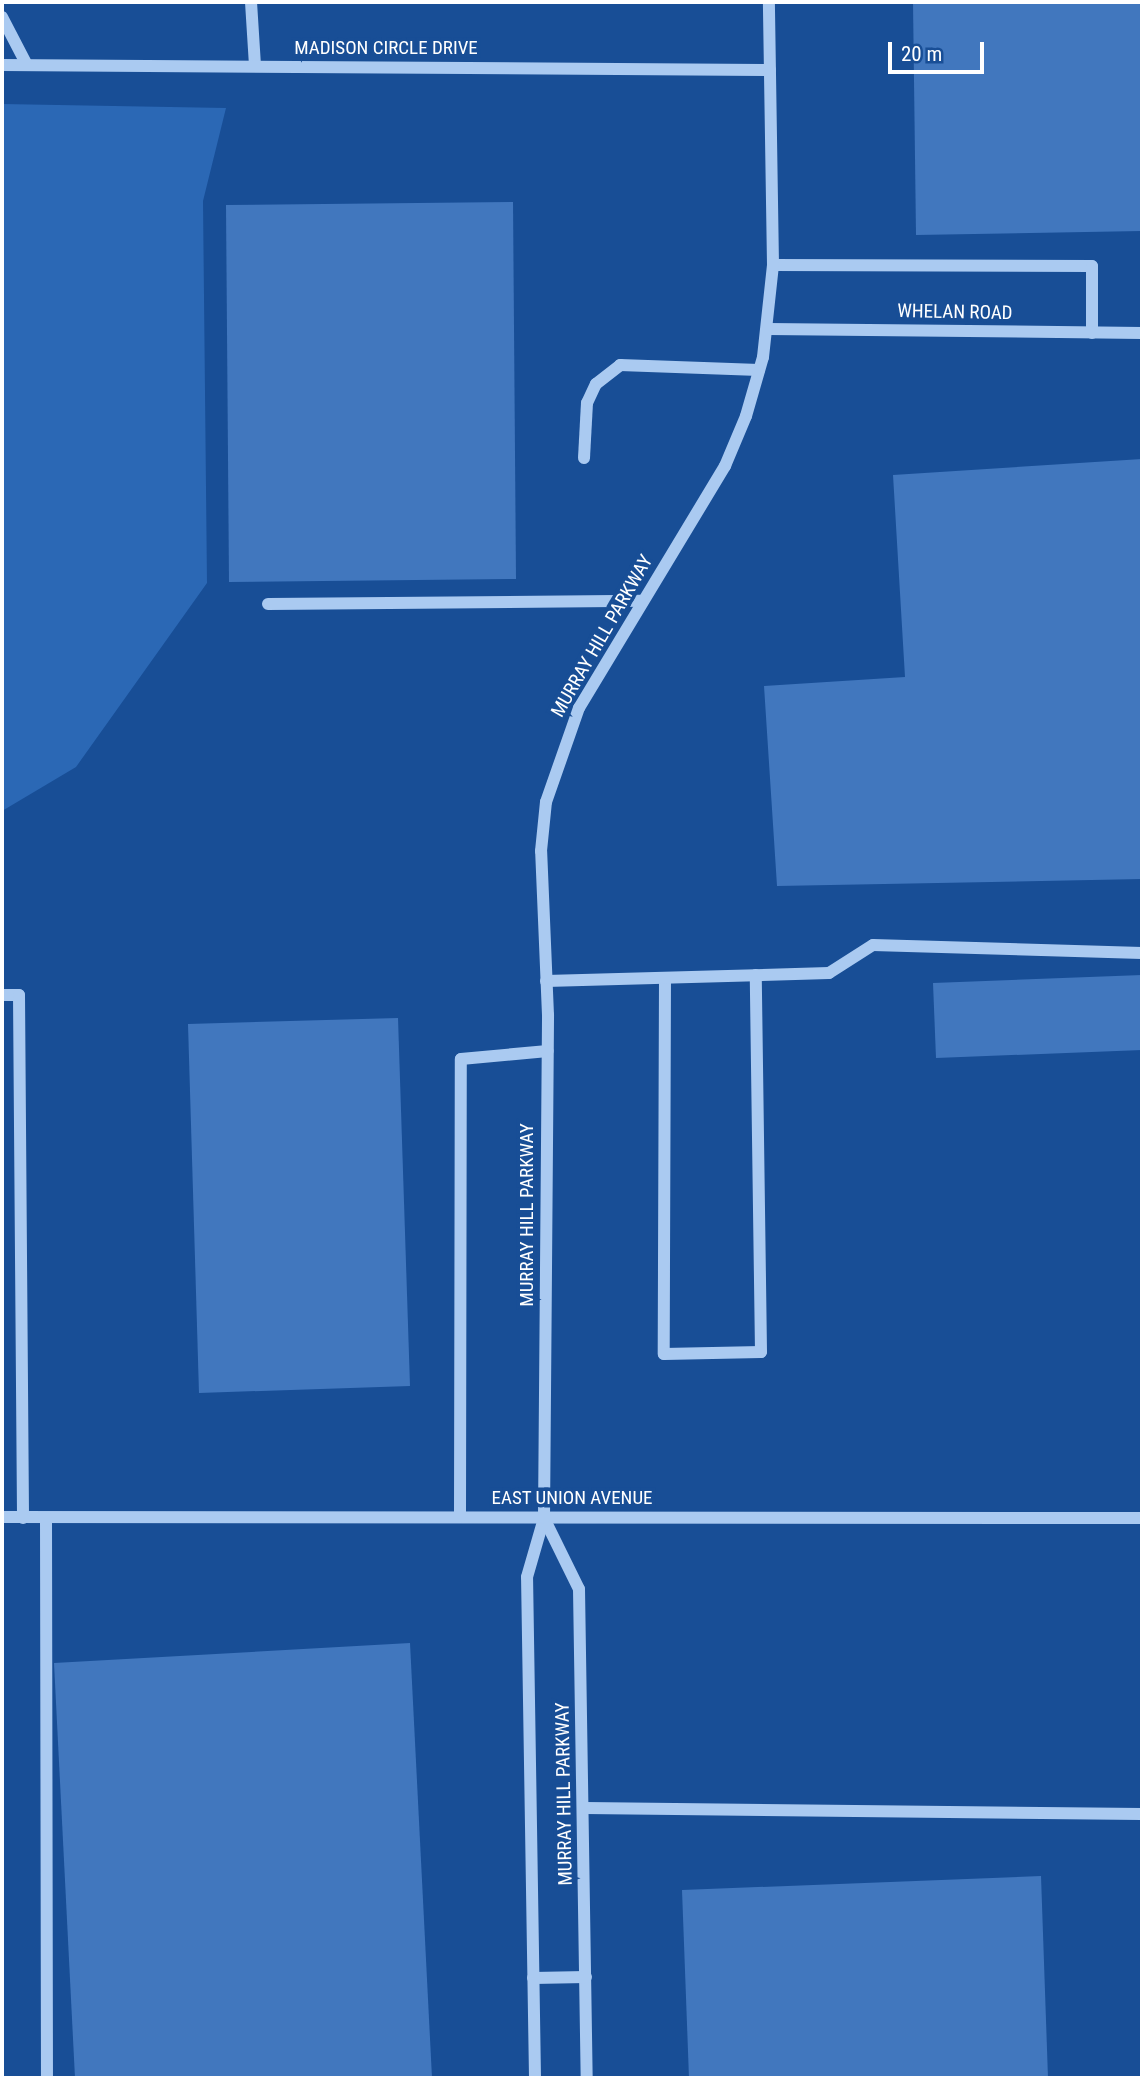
<!DOCTYPE html>
<style>
body{margin:0}
#map{position:relative;width:1144px;height:2080px;overflow:hidden;background:#184e96;font-family:"Roboto Condensed",sans-serif}
div>[style]{position:absolute}
[style*='--x']{left:calc(var(--x)*1px);top:calc(var(--y)*1px);width:calc(var(--w)*1px);rotate:calc(var(--a)*1deg)}
.green>*{inset:0;background:#2b68b5}
.building>*{inset:0;background:#4177be}
.minor>*{height:12px;margin:-6px;padding:0 6px;transform-origin:6px;border-radius:6px;background:#aacaf1}
span{translate:-50% -50%;white-space:nowrap;text-align:center;line-height:1.15;-webkit-text-stroke:7px #184e96;paint-order:stroke}
.street-label{font-size:19px;color:#fff}
.frame{position:absolute;inset:0;border:4px solid #fff;pointer-events:none}
.scale{position:absolute;left:888px;top:42px;width:96px;height:32px;box-sizing:border-box;border:4px solid #fff;border-top:0;padding-left:9px;font-size:21px;line-height:24px;white-space:nowrap;color:#fff;-webkit-text-stroke:5px #184e96;paint-order:stroke}
</style>
<div id="map">
<div class="green">
<div style="clip-path:polygon(2px 104px,226px 108px,203px 201px,207px 583px,76px 767px,2px 811px)"></div>
</div>
<div class="building">
<div style="clip-path:polygon(913px 2px,1142px 2px,1142px 231px,916px 235px)"></div>
<div style="clip-path:polygon(513px 202px,516px 579px,229px 582px,226px 205px)"></div>
<div style="clip-path:polygon(1142px 459px,1142px 879px,777px 886px,764px 686px,905px 677px,893px 475px)"></div>
<div style="clip-path:polygon(1142px 975px,1142px 1050px,936px 1058px,933px 983px)"></div>
<div style="clip-path:polygon(398px 1018px,410px 1386px,199px 1393px,188px 1024px)"></div>
<div style="clip-path:polygon(410px 1643px,432px 2078px,75px 2078px,54px 1663px)"></div>
<div style="clip-path:polygon(1041px 1876px,1048px 2078px,689px 2078px,682px 1890px)"></div>
</div>
<div class="minor">
<div style="--x:251;--y:2;--w:64;--a:86.4"></div>
<div style="--x:2;--y:17;--w:54;--a:62.5"></div>
<div style="--x:2;--y:65;--w:768;--a:0.37"></div>
<div style="--x:773;--y:265;--w:319;--a:0.2"></div>
<div style="--x:1092;--y:266;--w:67;--a:90"></div>
<div style="--x:768;--y:329;--w:374;--a:0.6"></div>
<div style="--x:584;--y:458;--w:55;--a:-86.9"></div>
<div style="--x:587;--y:403;--w:21;--a:-65"></div>
<div style="--x:596;--y:384;--w:31;--a:-38"></div>
<div style="--x:620;--y:365;--w:139;--a:2.1"></div>
<div style="--x:268;--y:604;--w:375;--a:-0.5"></div>
<div style="--x:665;--y:978;--w:376;--a:90.2"></div>
<div style="--x:664;--y:1354;--w:97;--a:-1.2"></div>
<div style="--x:761;--y:1352;--w:377;--a:-90.8"></div>
<div style="--x:546;--y:981;--w:283;--a:-1.6"></div>
<div style="--x:829;--y:973;--w:52;--a:-32.5"></div>
<div style="--x:873;--y:945;--w:269;--a:1.7"></div>
<div style="--x:2;--y:995;--w:17;--a:0"></div>
<div style="--x:19;--y:995;--w:523;--a:89.56"></div>
<div style="--x:2;--y:1517;--w:1140;--a:0.05"></div>
<div style="--x:460;--y:1517;--w:458;--a:-89.9"></div>
<div style="--x:461;--y:1059;--w:87;--a:-5.3"></div>
<div style="--x:46;--y:1518;--w:560;--a:89.9"></div>
<div style="--x:544;--y:1518;--w:79;--a:63.8"></div>
<div style="--x:579;--y:1589;--w:489;--a:89.1"></div>
<div style="--x:585;--y:1808;--w:557;--a:0.62"></div>
<div style="--x:533;--y:1978;--w:53;--a:-1.1"></div>
<div style="--x:535;--y:2078;--w:501;--a:-90.91"></div>
<div style="--x:527;--y:1577;--w:61;--a:-73.9"></div>
<div style="--x:544;--y:1518;--w:503;--a:-89.54"></div>
<div style="--x:548;--y:1015;--w:164;--a:-92.4"></div>
<div style="--x:541;--y:851;--w:49;--a:-84.2"></div>
<div style="--x:546;--y:802;--w:100;--a:-70.7"></div>
<div style="--x:579;--y:708;--w:283;--a:-58.9"></div>
<div style="--x:725;--y:466;--w:54;--a:-67.2"></div>
<div style="--x:746;--y:416;--w:61;--a:-73.9"></div>
<div style="--x:763;--y:357;--w:93;--a:-83.8"></div>
<div style="--x:773;--y:265;--w:263;--a:-90.9"></div>
</div>
<div class="street-label">
<span style="left:386px;top:48px">MADISON CIRCLE DRIVE</span>
<span style="left:955px;top:312px;rotate:1deg">WHELAN ROAD</span>
<span style="left:602px;top:636px;rotate:-60deg">MURRAY HILL PARKWAY</span>
<span style="left:527px;top:1215px;rotate:-90deg">MURRAY HILL PARKWAY</span>
<span style="left:572px;top:1498px">EAST UNION AVENUE</span>
<span style="left:564px;top:1794px;rotate:-91deg">MURRAY HILL PARKWAY</span>
</div>
<div class="frame"></div>
<div class="scale">20 m</div>
</div>
